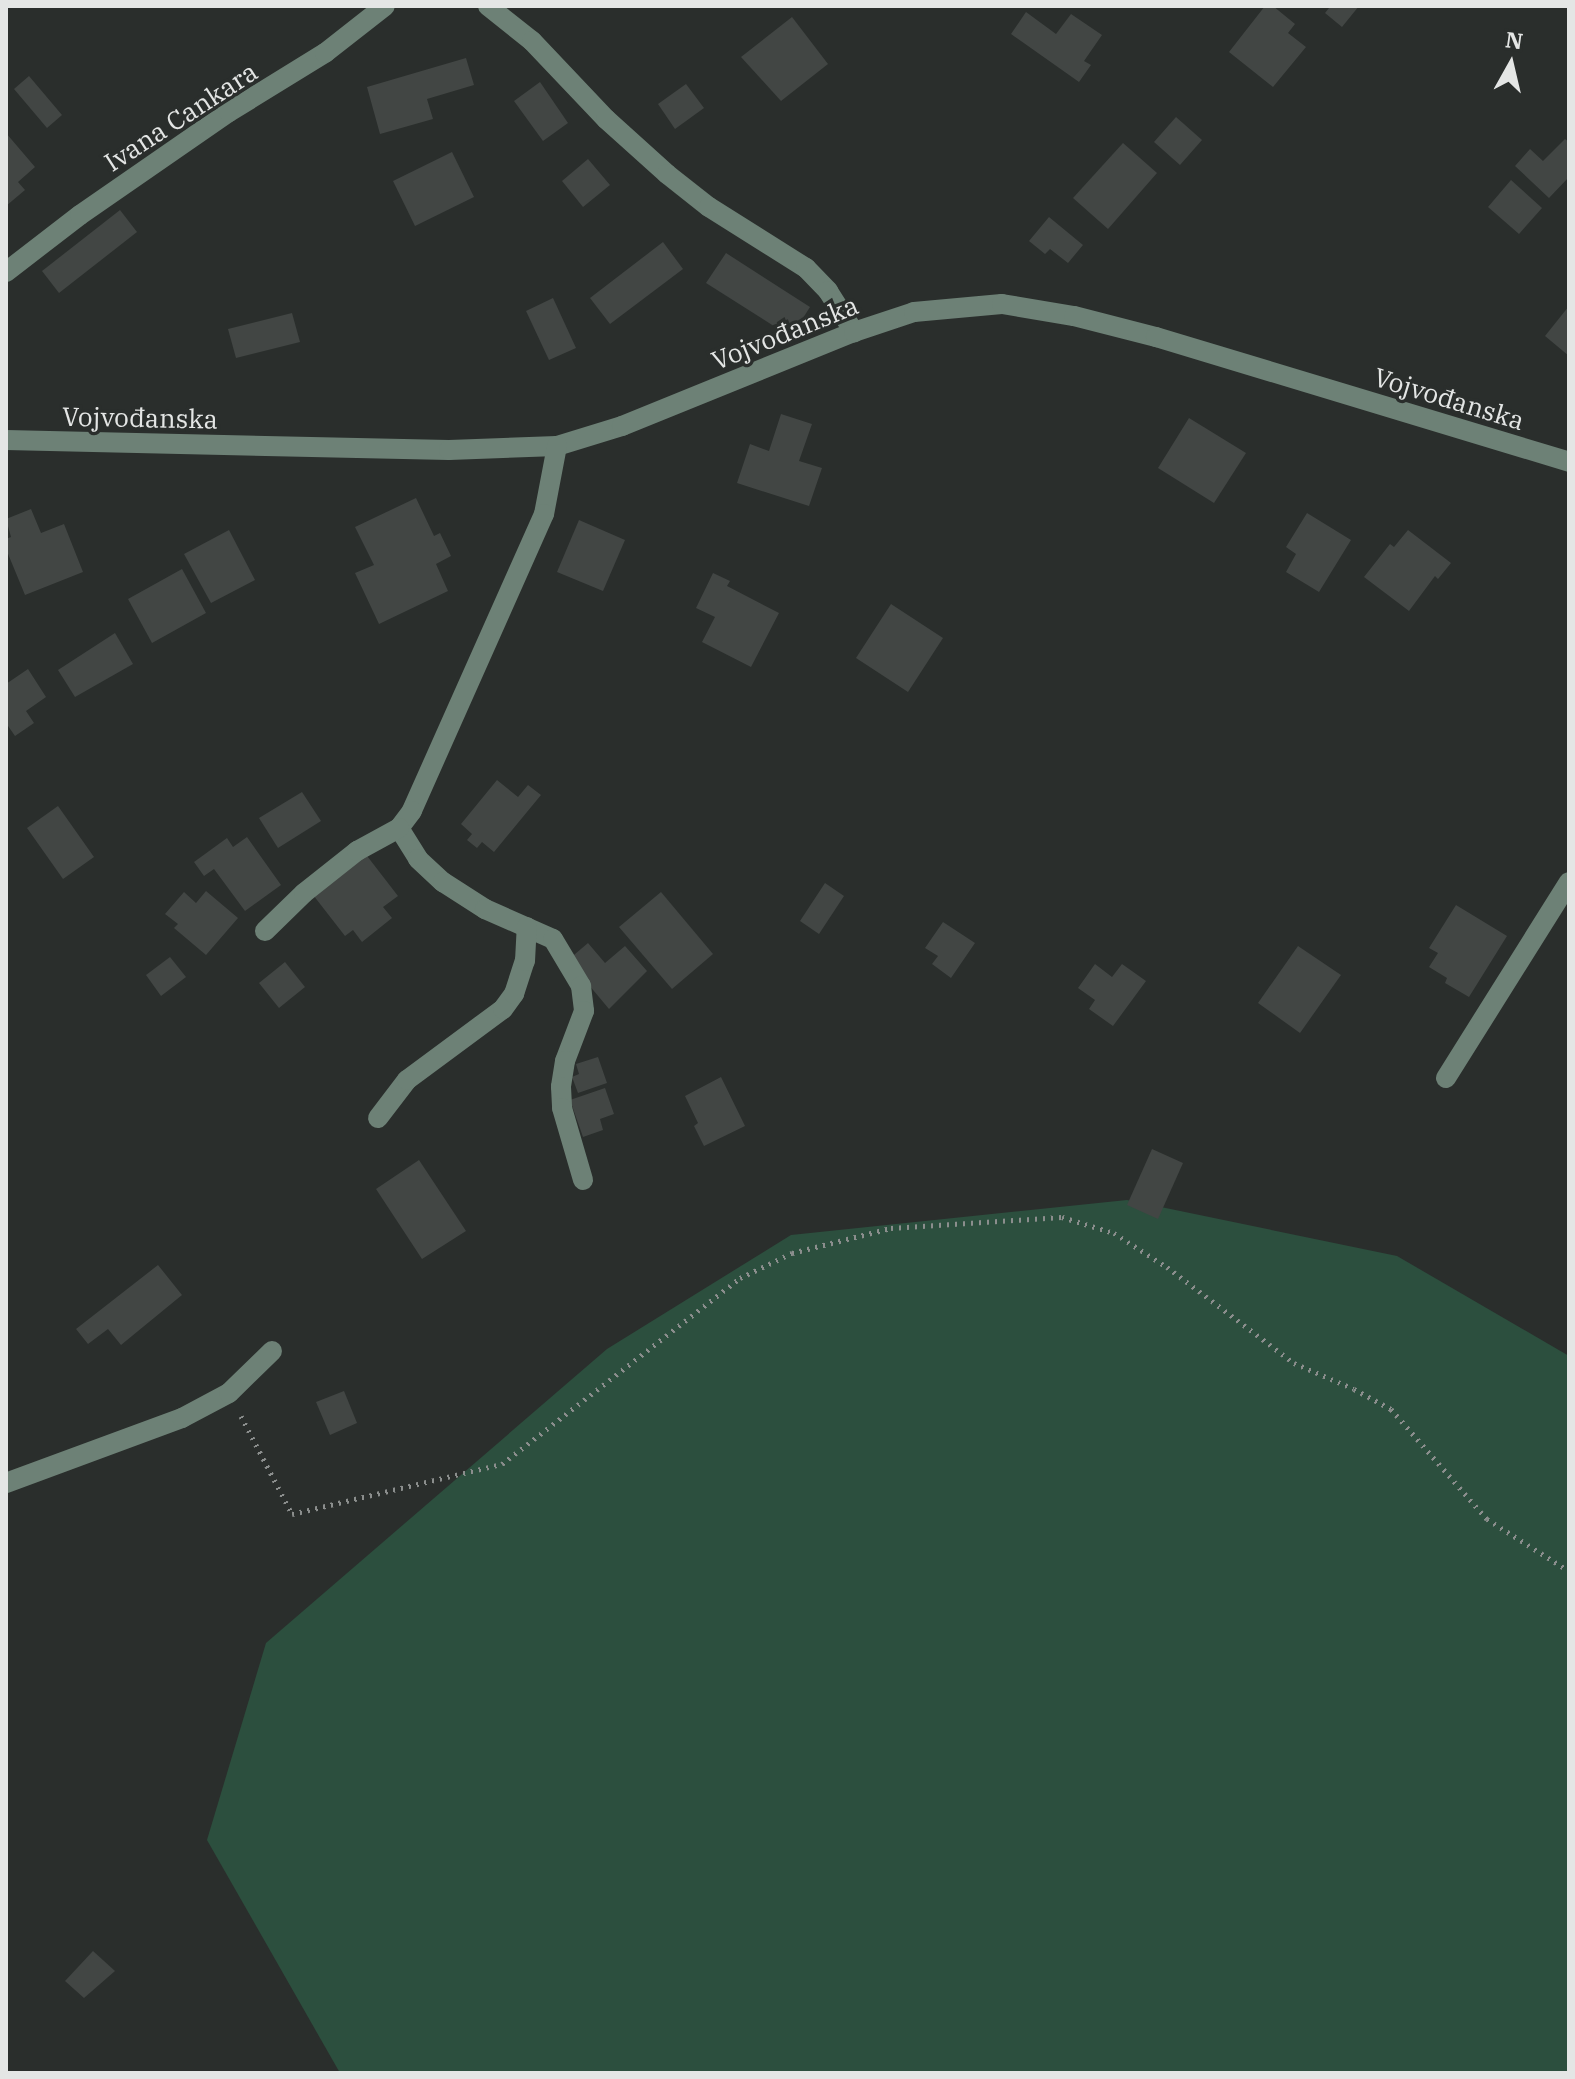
<!DOCTYPE html>
<meta charset="utf-8">
<style>
body{margin:0}
#map{position:relative;width:1575px;height:2079px;overflow:hidden;background:#2a2e2c;font-family:"IBM Plex Serif",serif}
div>[style]{position:absolute}
[style*='--x']{left:calc(var(--x)*1px);top:calc(var(--y)*1px);width:calc(var(--w)*1px);rotate:calc(var(--a)*1deg)}
.green>*{inset:0;background:#2c4f3e}
.building>*{inset:0;background:#424644}
.path>*{height:5px;margin-top:-2.5px;transform-origin:0;background:repeating-linear-gradient(90deg,#8b8e8d 0 2px,transparent 0 8px)}
.minor>*{height:20px;margin:-10px;padding:0 10px;transform-origin:10px;border-radius:10px;background:#6d8176}
span{translate:-50% -50%;white-space:nowrap;text-align:center;line-height:1.15;-webkit-text-stroke:7px #2a2e2c;paint-order:stroke}
.street-label{font-size:26px;color:#e4e6e5}
.frame{position:absolute;inset:0;border:8px solid #e4e6e5;pointer-events:none}
.north{position:absolute;left:1471px;top:24px;width:80px;height:80px;-webkit-text-stroke:6px #2a2e2c;paint-order:stroke;rotate:8deg;font-size:22px;font-weight:700;line-height:32px;text-align:center;color:#e4e6e5}
.north::after{content:'';display:block;margin:auto;width:28px;height:36px;background:#e4e6e5;clip-path:polygon(50% 0,100% 100%,50% 72%,0 100%)}
</style>
<div id="map">
<div class="green">
<div style="clip-path:polygon(1127px 1200px,1397px 1256px,1569px 1356px,1569px 2073px,340px 2073px,207px 1840px,266px 1643px,607px 1349px,791px 1235px)"></div>
</div>
<div class="building">
<div style="clip-path:polygon(1265px 6px,1273px 6px,1295px 24px,1288px 33px,1306px 47px,1273px 87px,1229px 52px)"></div>
<div style="clip-path:polygon(1326px 6px,1359px 6px,1342px 27px,1325px 13px,1329px 8px)"></div>
<div style="clip-path:polygon(1026px 12px,1056px 34px,1071px 14px,1102px 35px,1084px 61px,1091px 65px,1079px 82px,1011px 34px)"></div>
<div style="clip-path:polygon(792px 17px,828px 64px,781px 101px,741px 57px)"></div>
<div style="clip-path:polygon(466px 58px,474px 85px,427px 99px,433px 119px,380px 134px,367px 87px)"></div>
<div style="clip-path:polygon(29px 76px,62px 115px,47px 128px,14px 89px)"></div>
<div style="clip-path:polygon(540px 82px,568px 123px,543px 141px,514px 101px)"></div>
<div style="clip-path:polygon(686px 84px,704px 108px,675px 129px,658px 104px)"></div>
<div style="clip-path:polygon(1176px 117px,1202px 140px,1180px 165px,1154px 142px)"></div>
<div style="clip-path:polygon(6px 133px,35px 167px,18px 182px,25px 190px,6px 206px)"></div>
<div style="clip-path:polygon(1565px 139px,1569px 142px,1569px 177px,1549px 198px,1515px 166px,1530px 149px,1543px 161px)"></div>
<div style="clip-path:polygon(1123px 143px,1157px 173px,1108px 229px,1073px 198px)"></div>
<div style="clip-path:polygon(452px 152px,474px 197px,415px 226px,393px 181px)"></div>
<div style="clip-path:polygon(588px 159px,610px 185px,583px 207px,562px 181px)"></div>
<div style="clip-path:polygon(1511px 180px,1542px 208px,1519px 234px,1488px 207px)"></div>
<div style="clip-path:polygon(120px 210px,137px 232px,59px 293px,42px 271px)"></div>
<div style="clip-path:polygon(1049px 217px,1083px 245px,1068px 263px,1050px 249px,1045px 254px,1029px 241px)"></div>
<div style="clip-path:polygon(663px 242px,683px 269px,610px 324px,590px 298px)"></div>
<div style="clip-path:polygon(726px 253px,810px 307px,791px 337px,706px 283px)"></div>
<div style="clip-path:polygon(553px 298px,576px 348px,549px 360px,526px 311px)"></div>
<div style="clip-path:polygon(1569px 306px,1569px 356px,1545px 336px)"></div>
<div style="clip-path:polygon(292px 313px,300px 342px,236px 358px,228px 329px)"></div>
<div style="clip-path:polygon(781px 414px,812px 424px,799px 461px,822px 468px,809px 506px,737px 483px,750px 444px,769px 451px)"></div>
<div style="clip-path:polygon(1189px 418px,1246px 453px,1214px 503px,1158px 468px)"></div>
<div style="clip-path:polygon(416px 498px,434px 536px,440px 533px,451px 556px,436px 564px,448px 591px,379px 624px,355px 573px,374px 565px,355px 527px)"></div>
<div style="clip-path:polygon(31px 509px,41px 533px,64px 524px,83px 572px,25px 595px,6px 549px,6px 539px,11px 537px,6px 519px)"></div>
<div style="clip-path:polygon(1307px 513px,1351px 540px,1319px 592px,1286px 572px,1296px 554px,1286px 547px)"></div>
<div style="clip-path:polygon(579px 520px,625px 540px,603px 591px,557px 572px)"></div>
<div style="clip-path:polygon(229px 530px,255px 580px,211px 603px,184px 554px)"></div>
<div style="clip-path:polygon(1408px 530px,1451px 563px,1438px 579px,1435px 576px,1409px 611px,1364px 577px,1390px 544px,1394px 547px)"></div>
<div style="clip-path:polygon(182px 569px,206px 613px,152px 643px,128px 599px)"></div>
<div style="clip-path:polygon(713px 573px,730px 581px,727px 586px,779px 613px,751px 667px,702px 642px,715px 617px,696px 608px)"></div>
<div style="clip-path:polygon(891px 604px,943px 638px,908px 692px,856px 658px)"></div>
<div style="clip-path:polygon(115px 633px,133px 664px,75px 697px,58px 670px)"></div>
<div style="clip-path:polygon(28px 669px,46px 697px,26px 711px,34px 723px,15px 736px,6px 723px,6px 684px)"></div>
<div style="clip-path:polygon(497px 780px,518px 797px,528px 785px,541px 795px,494px 852px,482px 842px,477px 848px,467px 840px,472px 834px,461px 824px)"></div>
<div style="clip-path:polygon(302px 792px,321px 821px,278px 848px,259px 818px)"></div>
<div style="clip-path:polygon(58px 806px,94px 857px,63px 879px,27px 828px)"></div>
<div style="clip-path:polygon(247px 837px,281px 885px,245px 911px,214px 869px,204px 876px,194px 862px,227px 838px,233px 847px)"></div>
<div style="clip-path:polygon(364px 852px,398px 896px,383px 907px,392px 918px,362px 942px,353px 930px,345px 936px,310px 891px)"></div>
<div style="clip-path:polygon(825px 883px,844px 896px,819px 934px,800px 921px)"></div>
<div style="clip-path:polygon(206px 891px,238px 918px,206px 955px,174px 928px,178px 924px,165px 914px,184px 892px,196px 903px)"></div>
<div style="clip-path:polygon(661px 892px,713px 954px,672px 989px,619px 927px)"></div>
<div style="clip-path:polygon(1456px 905px,1507px 936px,1469px 997px,1445px 983px,1447px 978px,1429px 967px,1438px 953px,1429px 948px)"></div>
<div style="clip-path:polygon(943px 922px,975px 943px,951px 978px,932px 964px,938px 956px,925px 948px)"></div>
<div style="clip-path:polygon(588px 943px,605px 963px,625px 946px,647px 971px,609px 1009px,568px 960px)"></div>
<div style="clip-path:polygon(1298px 946px,1341px 975px,1300px 1033px,1258px 1003px)"></div>
<div style="clip-path:polygon(170px 957px,186px 977px,161px 996px,146px 975px)"></div>
<div style="clip-path:polygon(285px 962px,305px 987px,279px 1008px,259px 983px)"></div>
<div style="clip-path:polygon(1095px 964px,1112px 977px,1122px 964px,1146px 981px,1113px 1026px,1089px 1009px,1095px 1000px,1078px 988px)"></div>
<div style="clip-path:polygon(598px 1057px,607px 1083px,578px 1093px,572px 1077px,579px 1074px,576px 1064px)"></div>
<div style="clip-path:polygon(721px 1077px,745px 1126px,704px 1146px,694px 1126px,698px 1123px,685px 1096px)"></div>
<div style="clip-path:polygon(605px 1088px,614px 1114px,600px 1119px,603px 1130px,583px 1137px,570px 1100px)"></div>
<div style="clip-path:polygon(1152px 1149px,1183px 1163px,1158px 1219px,1127px 1205px)"></div>
<div style="clip-path:polygon(419px 1160px,466px 1231px,422px 1259px,376px 1189px)"></div>
<div style="clip-path:polygon(158px 1265px,182px 1295px,121px 1345px,108px 1329px,88px 1344px,76px 1329px)"></div>
<div style="clip-path:polygon(344px 1391px,357px 1423px,330px 1435px,316px 1402px)"></div>
<div style="clip-path:polygon(93px 1951px,115px 1971px,84px 1998px,65px 1981px)"></div>
</div>
<div class="path">
<div style="--x:241;--y:1416;--w:110;--a:62.5"></div>
<div style="--x:292;--y:1514;--w:216;--a:-13.4"></div>
<div style="--x:502;--y:1464;--w:302;--a:-38"></div>
<div style="--x:740;--y:1278;--w:58;--a:-25.7"></div>
<div style="--x:792;--y:1253;--w:102;--a:-14.2"></div>
<div style="--x:891;--y:1228;--w:171;--a:-3.7"></div>
<div style="--x:1062;--y:1217;--w:54;--a:17.1"></div>
<div style="--x:1114;--y:1233;--w:63;--a:32.7"></div>
<div style="--x:1167;--y:1267;--w:159;--a:37.1"></div>
<div style="--x:1294;--y:1363;--w:65;--a:23.4"></div>
<div style="--x:1354;--y:1389;--w:42;--a:28.4"></div>
<div style="--x:1391;--y:1409;--w:146;--a:48.9"></div>
<div style="--x:1487;--y:1519;--w:97;--a:32.4"></div>
</div>
<div class="minor">
<div style="--x:488;--y:6;--w:56;--a:38.5"></div>
<div style="--x:532;--y:41;--w:108;--a:46.5"></div>
<div style="--x:606;--y:119;--w:82;--a:42"></div>
<div style="--x:667;--y:174;--w:53;--a:38.2"></div>
<div style="--x:709;--y:207;--w:115;--a:32.2"></div>
<div style="--x:806;--y:268;--w:32;--a:46"></div>
<div style="--x:828;--y:291;--w:49;--a:57.6"></div>
<div style="--x:6;--y:272;--w:93;--a:-37.6"></div>
<div style="--x:80;--y:215;--w:181;--a:-34.7"></div>
<div style="--x:229;--y:112;--w:113;--a:-31.6"></div>
<div style="--x:325;--y:53;--w:76;--a:-38.1"></div>
<div style="--x:6;--y:440;--w:443;--a:1.3"></div>
<div style="--x:449;--y:450;--w:108;--a:-2.1"></div>
<div style="--x:557;--y:446;--w:68;--a:-17.1"></div>
<div style="--x:622;--y:426;--w:250;--a:-22.1"></div>
<div style="--x:854;--y:332;--w:63;--a:-18.4"></div>
<div style="--x:914;--y:312;--w:88;--a:-5.2"></div>
<div style="--x:1002;--y:304;--w:73;--a:9.5"></div>
<div style="--x:1074;--y:316;--w:85;--a:14.4"></div>
<div style="--x:1156;--y:337;--w:432;--a:16.8"></div>
<div style="--x:557;--y:446;--w:69;--a:100.8"></div>
<div style="--x:544;--y:514;--w:325;--a:114"></div>
<div style="--x:412;--y:811;--w:21;--a:127"></div>
<div style="--x:399;--y:828;--w:36;--a:58"></div>
<div style="--x:418;--y:859;--w:34;--a:43"></div>
<div style="--x:443;--y:882;--w:50;--a:32.7"></div>
<div style="--x:485;--y:909;--w:74;--a:23.8"></div>
<div style="--x:553;--y:939;--w:55;--a:59.2"></div>
<div style="--x:581;--y:986;--w:25;--a:83"></div>
<div style="--x:584;--y:1011;--w:53;--a:110.8"></div>
<div style="--x:565;--y:1061;--w:26;--a:99"></div>
<div style="--x:561;--y:1087;--w:21;--a:87"></div>
<div style="--x:562;--y:1108;--w:75;--a:73.7"></div>
<div style="--x:265;--y:931;--w:54;--a:-44.3"></div>
<div style="--x:304;--y:893;--w:68;--a:-38.4"></div>
<div style="--x:357;--y:851;--w:48;--a:-28.7"></div>
<div style="--x:1446;--y:1078;--w:231;--a:-57.9"></div>
<div style="--x:378;--y:1118;--w:48;--a:-52.7"></div>
<div style="--x:407;--y:1080;--w:119;--a:-36.5"></div>
<div style="--x:503;--y:1009;--w:19;--a:-54"></div>
<div style="--x:514;--y:994;--w:35;--a:-72"></div>
<div style="--x:525;--y:961;--w:34;--a:-87"></div>
<div style="--x:6;--y:1483;--w:188;--a:-20.3"></div>
<div style="--x:182;--y:1418;--w:53;--a:-28"></div>
<div style="--x:229;--y:1393;--w:60;--a:-44.3"></div>
</div>
<div class="street-label">
<span style="left:181px;top:117px;rotate:-33deg">Ivana Cankara</span>
<span style="left:785px;top:333px;rotate:-22deg">Vojvođanska</span>
<span style="left:1449px;top:399px;rotate:17deg">Vojvođanska</span>
<span style="left:140px;top:418px;rotate:1deg">Vojvođanska</span>
</div>
<div class="frame"></div>
<div class="north">N</div>
</div>
